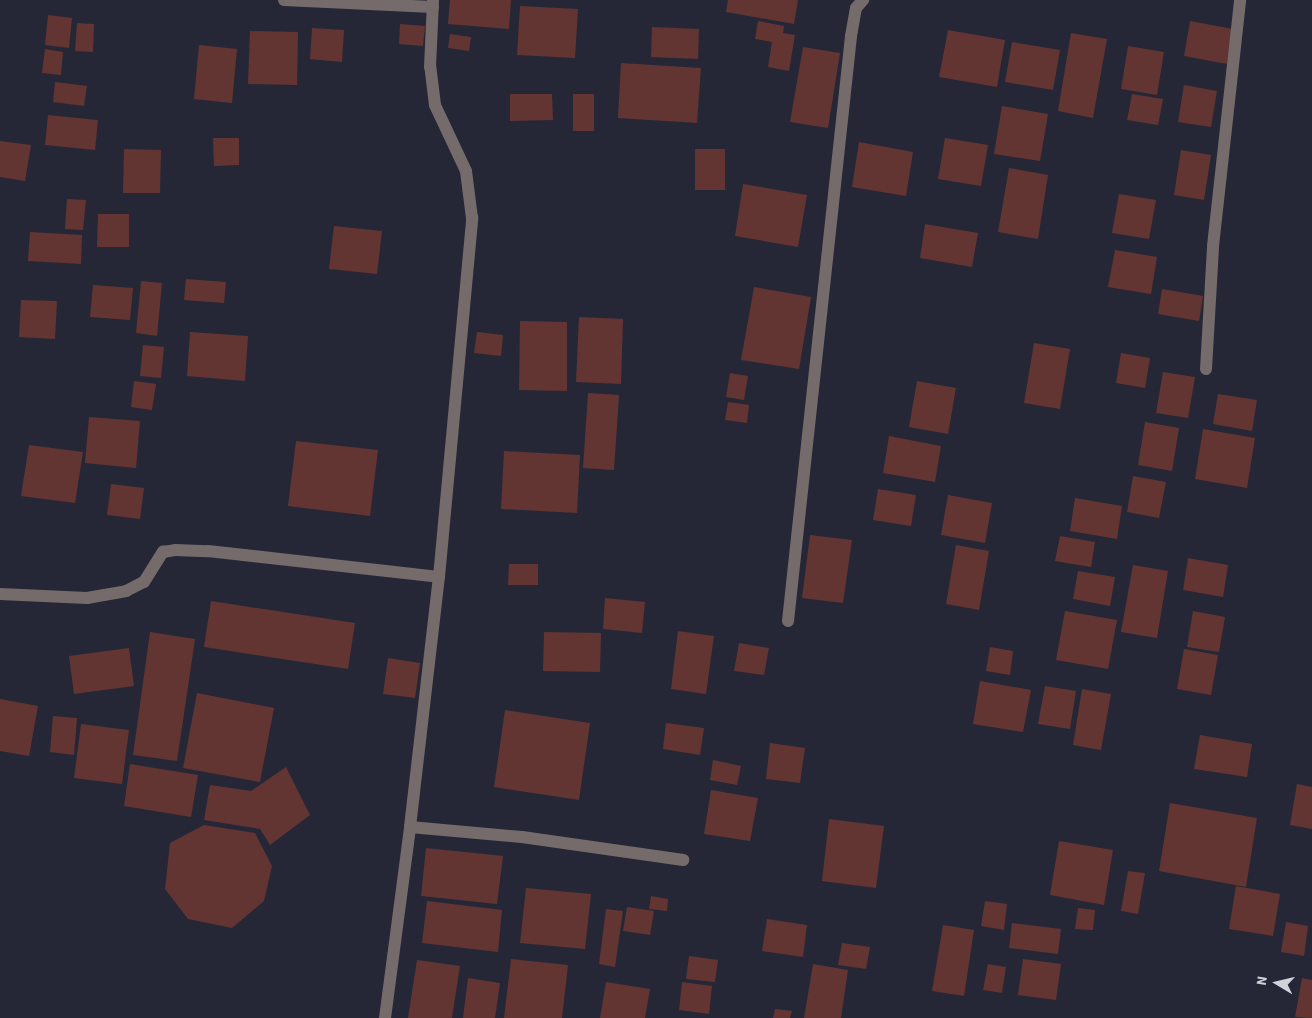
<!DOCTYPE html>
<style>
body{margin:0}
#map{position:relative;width:1312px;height:1018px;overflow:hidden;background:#252736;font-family:"Source Sans 3",sans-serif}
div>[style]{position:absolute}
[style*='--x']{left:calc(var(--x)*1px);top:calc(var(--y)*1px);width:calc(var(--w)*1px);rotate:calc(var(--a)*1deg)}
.building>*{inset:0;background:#623532}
.minor>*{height:12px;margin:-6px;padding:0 6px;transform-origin:6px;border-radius:6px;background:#756b6b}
span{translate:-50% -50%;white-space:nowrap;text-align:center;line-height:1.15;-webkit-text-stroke:5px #252736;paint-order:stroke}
.north{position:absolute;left:1252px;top:958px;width:50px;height:50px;-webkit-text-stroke:4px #252736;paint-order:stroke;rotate:279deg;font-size:14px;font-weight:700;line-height:20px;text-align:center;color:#d0d2dc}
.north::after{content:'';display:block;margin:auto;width:18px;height:22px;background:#d0d2dc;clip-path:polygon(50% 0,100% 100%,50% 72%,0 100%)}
</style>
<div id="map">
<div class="building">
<div style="clip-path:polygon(450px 0,511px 0,509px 29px,448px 24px)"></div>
<div style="clip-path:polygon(728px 0,798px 0,794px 24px,726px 12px)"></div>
<div style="clip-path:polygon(520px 6px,578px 9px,575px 58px,517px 55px)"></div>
<div style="clip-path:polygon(48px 15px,72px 18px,69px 48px,45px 45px)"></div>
<div style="clip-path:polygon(758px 21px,784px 26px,783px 33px,795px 35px,789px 71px,768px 67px,772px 42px,755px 39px)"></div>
<div style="clip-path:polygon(1190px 21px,1233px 29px,1227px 64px,1184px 56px)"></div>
<div style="clip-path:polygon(77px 23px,94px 24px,93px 52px,75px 51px)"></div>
<div style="clip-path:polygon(400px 24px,425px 26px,423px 46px,399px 44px)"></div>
<div style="clip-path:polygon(652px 27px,699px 29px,698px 59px,651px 57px)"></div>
<div style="clip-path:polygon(312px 28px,344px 30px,342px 62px,310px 59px)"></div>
<div style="clip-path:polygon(948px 30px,1005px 40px,997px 87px,939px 77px)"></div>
<div style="clip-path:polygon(250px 31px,298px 32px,297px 85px,248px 84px)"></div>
<div style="clip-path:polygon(1071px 33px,1107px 39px,1093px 118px,1058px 111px)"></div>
<div style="clip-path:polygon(450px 34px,471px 37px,469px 51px,448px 48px)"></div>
<div style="clip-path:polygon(1012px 42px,1060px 50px,1053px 90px,1005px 82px)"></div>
<div style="clip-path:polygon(199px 45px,237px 49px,232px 103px,194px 99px)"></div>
<div style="clip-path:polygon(1128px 46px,1164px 52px,1157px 95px,1121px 89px)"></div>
<div style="clip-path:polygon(803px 47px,840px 53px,828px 128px,790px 122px)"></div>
<div style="clip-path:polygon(45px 49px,63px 52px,61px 75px,42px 73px)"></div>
<div style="clip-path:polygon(621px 63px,701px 68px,697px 123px,618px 118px)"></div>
<div style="clip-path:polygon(55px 82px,87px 86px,84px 106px,53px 102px)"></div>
<div style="clip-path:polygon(1184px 85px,1217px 91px,1211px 127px,1178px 122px)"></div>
<div style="clip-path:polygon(510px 94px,552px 94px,553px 120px,510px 121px)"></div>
<div style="clip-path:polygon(573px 94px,594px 94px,594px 131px,573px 131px)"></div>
<div style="clip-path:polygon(1132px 94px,1163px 99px,1158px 125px,1127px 120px)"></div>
<div style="clip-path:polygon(1002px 106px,1048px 114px,1040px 161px,994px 154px)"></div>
<div style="clip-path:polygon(48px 115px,98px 120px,95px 150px,45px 145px)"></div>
<div style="clip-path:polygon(213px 138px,239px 138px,239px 165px,214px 166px)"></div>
<div style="clip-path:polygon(945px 138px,988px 145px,981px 186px,938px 179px)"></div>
<div style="clip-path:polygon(0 141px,31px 145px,25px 181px,0 177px)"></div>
<div style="clip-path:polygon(859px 142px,913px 152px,906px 196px,852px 187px)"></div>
<div style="clip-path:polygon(124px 149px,161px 150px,160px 193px,123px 193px)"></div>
<div style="clip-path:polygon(695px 149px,725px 149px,725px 190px,695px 190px)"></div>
<div style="clip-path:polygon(1181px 150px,1211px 155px,1204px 200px,1174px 195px)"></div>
<div style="clip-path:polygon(1009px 168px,1048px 175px,1038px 239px,998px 232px)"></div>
<div style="clip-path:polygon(743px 184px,807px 195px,798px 247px,735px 236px)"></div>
<div style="clip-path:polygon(1119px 194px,1156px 200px,1149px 239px,1112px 233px)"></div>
<div style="clip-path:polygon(67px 199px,86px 200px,83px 230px,65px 229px)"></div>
<div style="clip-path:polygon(98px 214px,129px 214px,129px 247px,97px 247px)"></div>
<div style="clip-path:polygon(925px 224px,978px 233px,972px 267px,920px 258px)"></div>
<div style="clip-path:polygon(334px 226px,382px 231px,377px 274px,329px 269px)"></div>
<div style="clip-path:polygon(30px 232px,82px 235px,81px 264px,28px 261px)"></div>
<div style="clip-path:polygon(1115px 250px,1157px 257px,1151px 294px,1108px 287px)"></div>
<div style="clip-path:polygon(186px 279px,226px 282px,224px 303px,184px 300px)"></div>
<div style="clip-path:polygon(141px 281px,162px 283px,157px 336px,136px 333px)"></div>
<div style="clip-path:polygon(93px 285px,133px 288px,130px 320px,90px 317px)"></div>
<div style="clip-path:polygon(754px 287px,811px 297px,799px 369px,741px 360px)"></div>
<div style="clip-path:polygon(1162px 289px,1203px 296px,1199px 321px,1158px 314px)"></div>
<div style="clip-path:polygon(21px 300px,57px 301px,55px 339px,19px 337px)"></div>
<div style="clip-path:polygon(579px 317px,623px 319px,621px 384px,576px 382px)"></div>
<div style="clip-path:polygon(520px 321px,567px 322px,567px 391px,519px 390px)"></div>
<div style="clip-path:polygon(190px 332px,248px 336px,245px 381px,187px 376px)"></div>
<div style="clip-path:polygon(477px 332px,503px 335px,501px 356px,474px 353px)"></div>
<div style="clip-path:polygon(1034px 343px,1070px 349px,1060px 409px,1024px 403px)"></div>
<div style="clip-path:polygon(143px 345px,164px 347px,161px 378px,140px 376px)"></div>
<div style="clip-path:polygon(1121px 353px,1150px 358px,1145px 388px,1116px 383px)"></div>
<div style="clip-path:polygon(1163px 372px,1195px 377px,1188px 418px,1156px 413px)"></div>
<div style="clip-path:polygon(730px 373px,748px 376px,744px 400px,726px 397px)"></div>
<div style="clip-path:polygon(134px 381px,156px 384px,152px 410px,131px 407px)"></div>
<div style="clip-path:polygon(917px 381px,956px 388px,948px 434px,909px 427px)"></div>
<div style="clip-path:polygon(588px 393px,619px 395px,614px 470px,583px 468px)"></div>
<div style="clip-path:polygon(1218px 394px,1257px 400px,1252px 431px,1213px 424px)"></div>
<div style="clip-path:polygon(728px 402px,749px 405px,747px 423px,725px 420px)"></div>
<div style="clip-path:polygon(89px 417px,140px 421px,136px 468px,85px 463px)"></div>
<div style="clip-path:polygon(1145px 422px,1179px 428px,1172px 471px,1138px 465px)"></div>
<div style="clip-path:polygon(1203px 429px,1255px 438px,1247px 488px,1195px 479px)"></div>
<div style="clip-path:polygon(889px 436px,941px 446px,935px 482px,883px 473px)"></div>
<div style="clip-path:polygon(296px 441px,378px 450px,370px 516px,288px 506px)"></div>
<div style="clip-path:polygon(29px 445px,83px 452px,75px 503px,21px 496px)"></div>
<div style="clip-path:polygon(504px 451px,580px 455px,577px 513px,501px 509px)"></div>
<div style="clip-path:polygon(1133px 476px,1166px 482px,1159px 518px,1127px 512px)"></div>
<div style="clip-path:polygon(111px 484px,144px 488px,140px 519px,107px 515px)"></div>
<div style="clip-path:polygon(878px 489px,916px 495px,911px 526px,873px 520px)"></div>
<div style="clip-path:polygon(948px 495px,992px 503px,985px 543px,941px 535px)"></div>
<div style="clip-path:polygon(1075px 498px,1122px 506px,1117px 539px,1070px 531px)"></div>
<div style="clip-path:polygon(810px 535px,852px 540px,843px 603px,802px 598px)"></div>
<div style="clip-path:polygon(1060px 536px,1095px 542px,1091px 567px,1055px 561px)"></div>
<div style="clip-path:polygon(956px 545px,989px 551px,979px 610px,946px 604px)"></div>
<div style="clip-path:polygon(1188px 558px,1228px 565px,1223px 597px,1183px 590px)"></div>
<div style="clip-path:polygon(509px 564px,538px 564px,538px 585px,508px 585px)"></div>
<div style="clip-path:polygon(1133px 565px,1168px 571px,1157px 638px,1121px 632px)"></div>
<div style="clip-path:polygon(1078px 571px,1115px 577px,1110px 606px,1073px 599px)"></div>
<div style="clip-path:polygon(605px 598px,645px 602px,642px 633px,603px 629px)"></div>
<div style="clip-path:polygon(211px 601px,355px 623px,348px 669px,204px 647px)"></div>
<div style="clip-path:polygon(1065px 611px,1117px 620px,1108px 669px,1056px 660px)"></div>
<div style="clip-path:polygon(1193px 611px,1225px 617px,1219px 652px,1187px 647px)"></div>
<div style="clip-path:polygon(678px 631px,714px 636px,706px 694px,671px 689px)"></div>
<div style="clip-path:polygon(150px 632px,195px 639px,177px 761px,133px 755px)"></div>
<div style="clip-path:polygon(544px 632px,601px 633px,600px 672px,543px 671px)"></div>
<div style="clip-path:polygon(739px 643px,769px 648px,764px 675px,734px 671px)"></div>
<div style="clip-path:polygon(990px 647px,1013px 651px,1010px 675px,986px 671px)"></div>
<div style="clip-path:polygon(129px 648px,134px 686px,74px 694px,69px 656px)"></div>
<div style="clip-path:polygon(1184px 649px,1218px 655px,1211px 695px,1177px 689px)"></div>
<div style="clip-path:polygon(388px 658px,420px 663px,415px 698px,383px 694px)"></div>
<div style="clip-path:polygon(980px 681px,1031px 690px,1023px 732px,973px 724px)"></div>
<div style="clip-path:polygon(1045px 686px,1076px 691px,1070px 729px,1038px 724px)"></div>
<div style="clip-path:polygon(1082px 689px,1111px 694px,1101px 750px,1073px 745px)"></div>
<div style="clip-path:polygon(197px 693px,274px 708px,260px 782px,183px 768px)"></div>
<div style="clip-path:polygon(0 699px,38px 706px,29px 756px,0 751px)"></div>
<div style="clip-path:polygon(505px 710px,590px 723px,579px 800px,494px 787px)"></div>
<div style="clip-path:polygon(53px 716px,77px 718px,74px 755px,50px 752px)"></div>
<div style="clip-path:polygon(666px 723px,704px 728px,700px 755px,663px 749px)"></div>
<div style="clip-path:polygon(81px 724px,129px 730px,122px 784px,74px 778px)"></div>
<div style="clip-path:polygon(1200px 735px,1252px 744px,1247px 777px,1194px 769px)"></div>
<div style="clip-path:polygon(770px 743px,805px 748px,800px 783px,766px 779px)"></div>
<div style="clip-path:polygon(713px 760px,741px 766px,737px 785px,710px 780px)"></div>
<div style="clip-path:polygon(130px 764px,198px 775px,191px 817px,124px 806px)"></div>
<div style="clip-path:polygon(286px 767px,310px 815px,270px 845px,260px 829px,204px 820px,210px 785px,251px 791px)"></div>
<div style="clip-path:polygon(1297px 784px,1312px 787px,1312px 829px,1290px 825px)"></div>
<div style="clip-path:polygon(711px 790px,758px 798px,750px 841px,704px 834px)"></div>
<div style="clip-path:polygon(1170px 803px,1257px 818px,1246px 887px,1159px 871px)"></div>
<div style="clip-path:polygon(829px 819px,884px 826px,876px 888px,822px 881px)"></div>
<div style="clip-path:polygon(204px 825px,255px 833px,272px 866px,264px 901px,232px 928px,188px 919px,165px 889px,170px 843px)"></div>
<div style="clip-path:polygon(1059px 841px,1113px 850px,1104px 905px,1050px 895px)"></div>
<div style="clip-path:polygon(426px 848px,503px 856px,497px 904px,421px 896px)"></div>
<div style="clip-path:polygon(1128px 871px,1145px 873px,1138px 914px,1121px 911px)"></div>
<div style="clip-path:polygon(1236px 886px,1280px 894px,1273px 936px,1229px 929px)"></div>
<div style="clip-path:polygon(526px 888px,591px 894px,585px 949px,520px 943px)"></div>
<div style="clip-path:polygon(651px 896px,668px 899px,667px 911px,649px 909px)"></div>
<div style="clip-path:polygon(427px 901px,502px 910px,498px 952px,422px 943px)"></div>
<div style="clip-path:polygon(985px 901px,1007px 904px,1004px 930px,981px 926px)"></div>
<div style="clip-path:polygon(627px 907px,654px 911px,650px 935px,623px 931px)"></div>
<div style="clip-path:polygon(1078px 908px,1095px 910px,1093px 930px,1075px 929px)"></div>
<div style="clip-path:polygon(606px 909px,623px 911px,615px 967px,599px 964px)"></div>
<div style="clip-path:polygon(767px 919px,807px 925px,803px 957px,762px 951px)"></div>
<div style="clip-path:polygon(1286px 922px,1308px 926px,1304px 956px,1281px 952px)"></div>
<div style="clip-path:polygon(1012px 923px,1061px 929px,1058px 954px,1009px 948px)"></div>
<div style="clip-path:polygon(943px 925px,974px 930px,964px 996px,932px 991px)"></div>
<div style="clip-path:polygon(842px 943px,870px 947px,866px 969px,838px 965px)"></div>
<div style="clip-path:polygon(689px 956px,718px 960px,715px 982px,686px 979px)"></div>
<div style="clip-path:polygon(511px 959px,568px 965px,562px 1018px,504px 1018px)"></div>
<div style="clip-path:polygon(1023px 959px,1061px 964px,1056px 1000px,1018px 995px)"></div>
<div style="clip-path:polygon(417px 960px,460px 966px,452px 1018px,408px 1018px)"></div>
<div style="clip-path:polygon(813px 964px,848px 970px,841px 1018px,804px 1018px)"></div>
<div style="clip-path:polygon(988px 964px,1006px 967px,1002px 993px,983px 990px)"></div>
<div style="clip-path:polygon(468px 978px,500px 983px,495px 1018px,463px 1018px)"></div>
<div style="clip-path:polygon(1302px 978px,1312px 980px,1312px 1018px,1295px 1017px)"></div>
<div style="clip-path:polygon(606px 982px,650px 989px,645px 1018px,600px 1018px)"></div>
<div style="clip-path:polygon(682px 982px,712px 986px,709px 1014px,679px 1010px)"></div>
<div style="clip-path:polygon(775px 1009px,792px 1011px,790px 1018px,773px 1018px)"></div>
</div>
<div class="minor">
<div style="--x:284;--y:0;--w:149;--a:2.7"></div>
<div style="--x:1206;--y:369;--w:123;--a:-86.7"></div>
<div style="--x:1213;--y:246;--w:247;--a:-83.7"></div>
<div style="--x:0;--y:594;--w:87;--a:2.6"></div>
<div style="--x:87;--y:598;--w:40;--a:-10"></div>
<div style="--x:126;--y:591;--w:20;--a:-27"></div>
<div style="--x:144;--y:582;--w:36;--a:-58"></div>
<div style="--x:163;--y:552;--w:12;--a:-9"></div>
<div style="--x:175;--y:550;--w:33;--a:2"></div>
<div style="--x:208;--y:551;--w:232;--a:6.4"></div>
<div style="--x:788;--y:621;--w:588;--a:-83.85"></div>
<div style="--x:851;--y:36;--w:28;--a:-80"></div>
<div style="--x:856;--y:8;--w:11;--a:-49"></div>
<div style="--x:410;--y:827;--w:112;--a:5.1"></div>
<div style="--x:522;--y:837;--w:163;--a:8.1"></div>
<div style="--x:385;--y:1018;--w:193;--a:-82.5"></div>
<div style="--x:410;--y:827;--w:252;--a:-83.4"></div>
<div style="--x:439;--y:577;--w:361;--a:-84.7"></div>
<div style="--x:472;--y:218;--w:47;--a:-97.3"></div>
<div style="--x:466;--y:171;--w:73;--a:-115.2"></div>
<div style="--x:435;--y:105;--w:38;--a:-97"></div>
<div style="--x:430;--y:67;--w:67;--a:-87.4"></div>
</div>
<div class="north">N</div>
</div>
